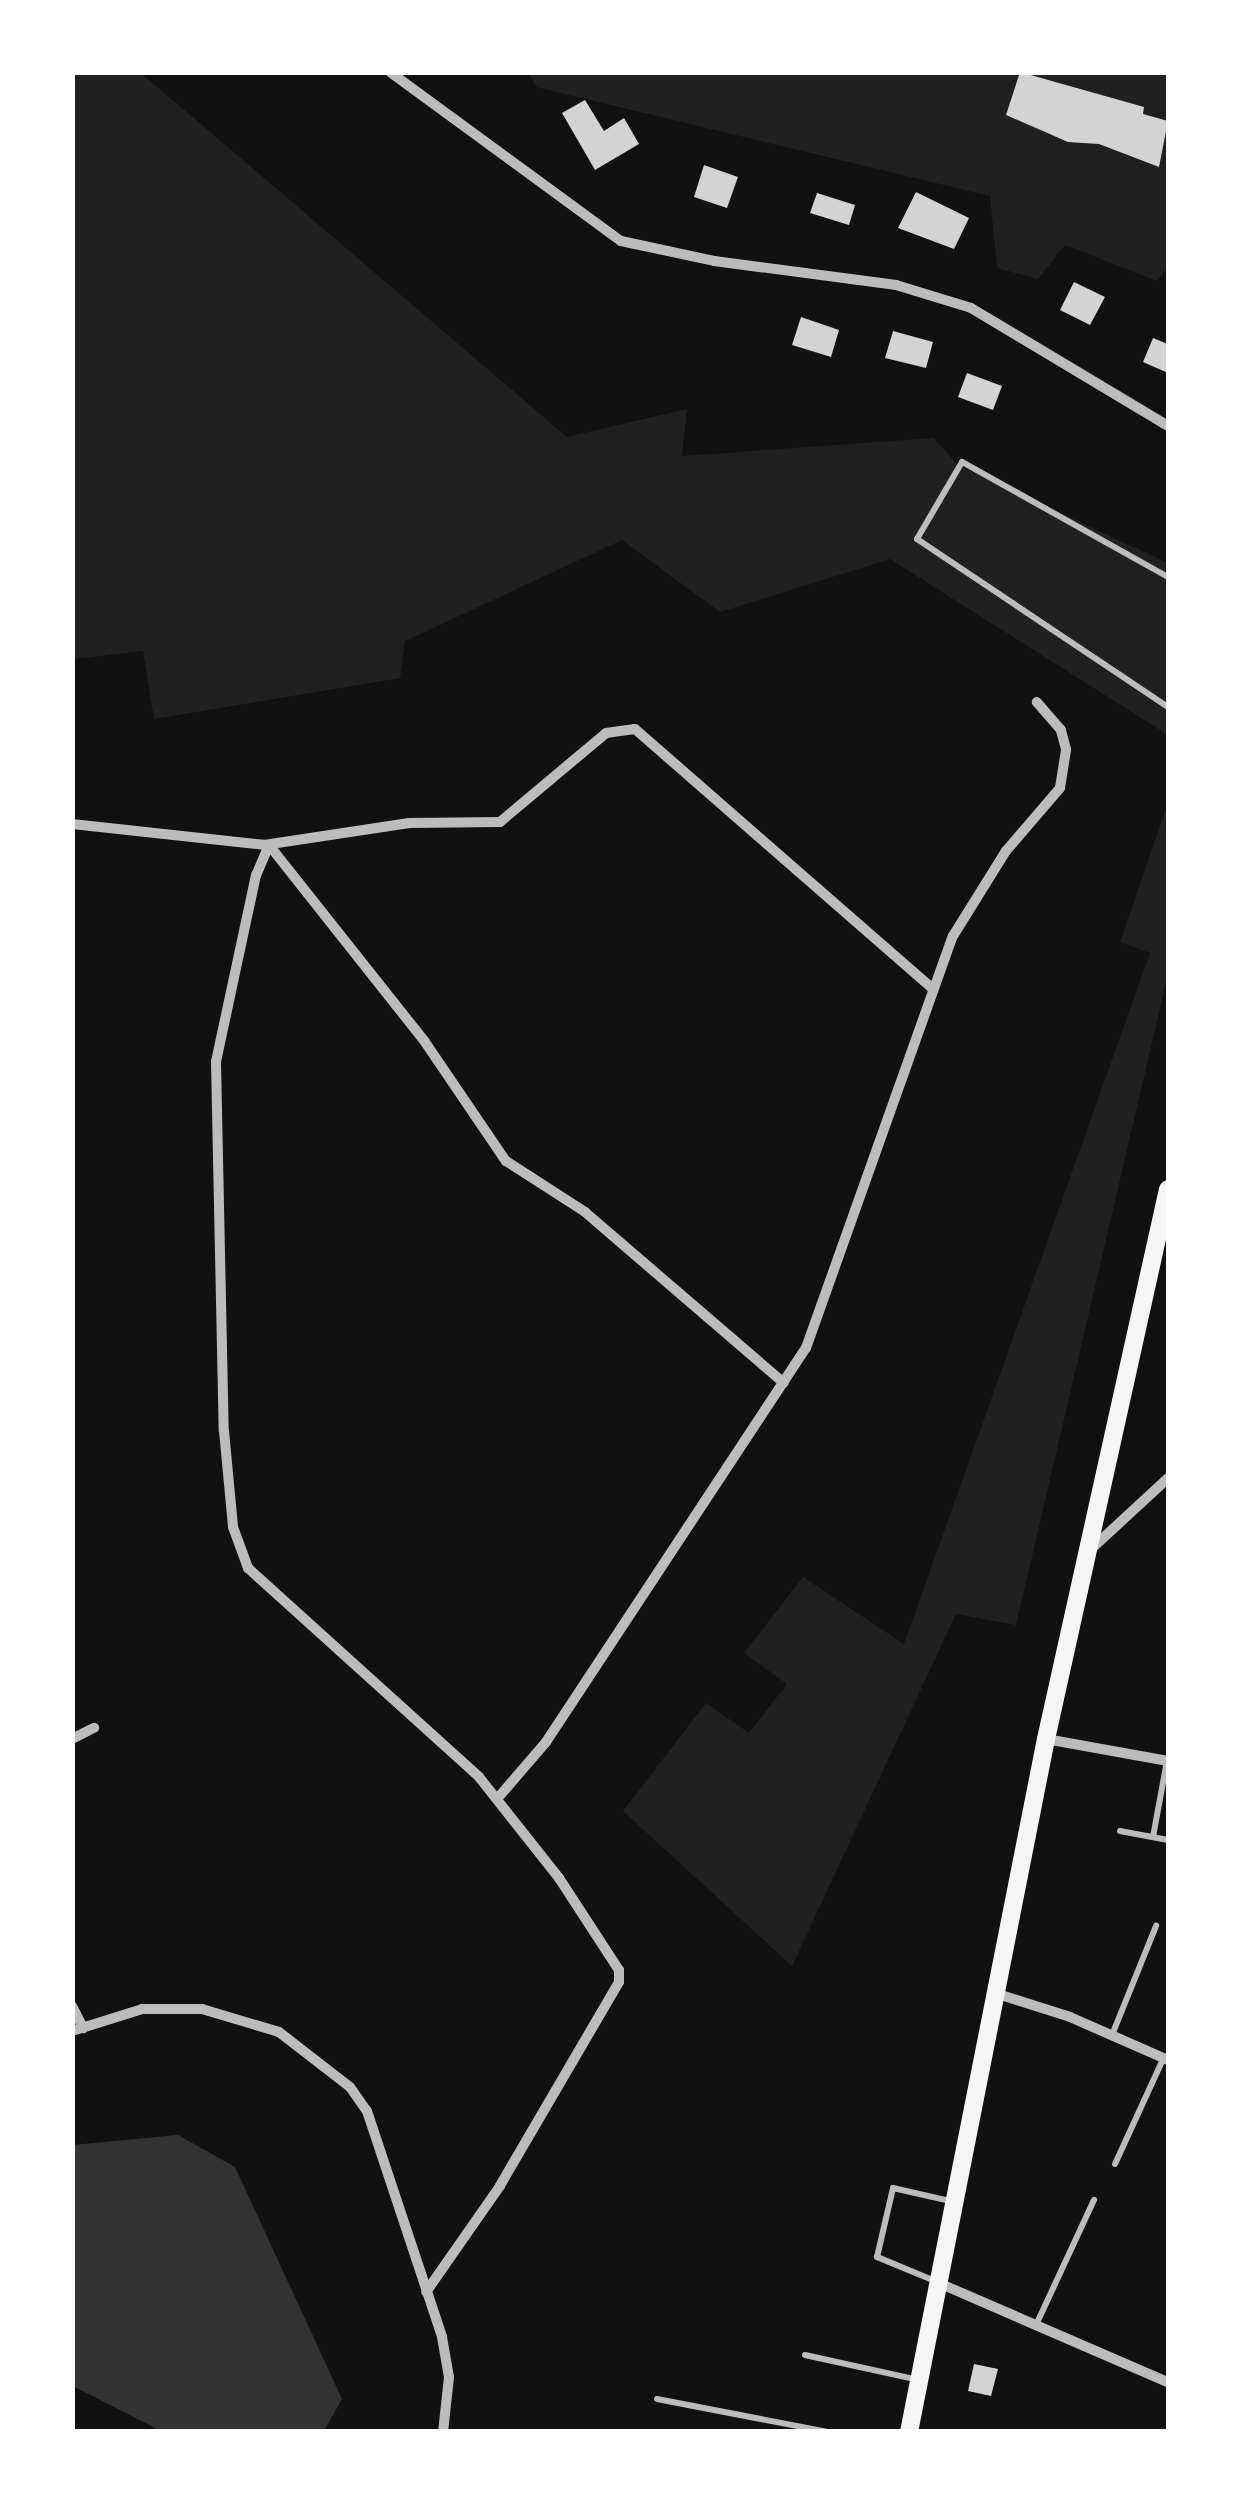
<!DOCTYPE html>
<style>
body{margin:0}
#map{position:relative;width:1241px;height:2504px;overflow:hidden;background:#111;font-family:Overpass,sans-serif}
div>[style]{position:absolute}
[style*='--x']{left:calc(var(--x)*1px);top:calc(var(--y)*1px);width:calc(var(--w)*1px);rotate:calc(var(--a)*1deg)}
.green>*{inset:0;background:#202020}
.water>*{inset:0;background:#333}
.building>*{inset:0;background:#d3d3d3}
.service>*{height:6px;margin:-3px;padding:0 3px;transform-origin:3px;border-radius:3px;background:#bcbcbc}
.minor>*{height:10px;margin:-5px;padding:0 5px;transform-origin:5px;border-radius:5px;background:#bcbcbc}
.primary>*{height:18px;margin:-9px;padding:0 9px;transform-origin:9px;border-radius:9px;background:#f5f5f5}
span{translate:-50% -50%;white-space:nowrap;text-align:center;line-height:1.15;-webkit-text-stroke:8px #fff;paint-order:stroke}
.frame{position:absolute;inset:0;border:75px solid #fff;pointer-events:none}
</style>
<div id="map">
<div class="green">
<div style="clip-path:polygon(72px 73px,141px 73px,567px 437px,687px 409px,682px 456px,934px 438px,959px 466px,1168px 563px,1168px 735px,890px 559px,720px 612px,622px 540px,405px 641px,400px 678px,154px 719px,143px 651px,73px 659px)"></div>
<div style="clip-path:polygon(529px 73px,1168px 73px,1168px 267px,1157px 281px,1065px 245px,1038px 279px,997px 268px,990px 196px,536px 87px)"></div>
<div style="clip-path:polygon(1168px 803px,1168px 974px,1016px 1625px,956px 1614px,792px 1966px,623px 1811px,706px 1703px,749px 1733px,787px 1684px,744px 1653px,803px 1577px,904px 1644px,1150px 953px,1120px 942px)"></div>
</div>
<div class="water">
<div style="clip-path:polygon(178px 2135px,235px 2167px,342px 2399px,324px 2431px,161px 2431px,73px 2386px,73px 2145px)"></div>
</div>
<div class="building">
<div style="clip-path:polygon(1020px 72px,1144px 107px,1143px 114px,1168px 121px,1159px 167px,1099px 144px,1068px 142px,1006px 115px)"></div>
<div style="clip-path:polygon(585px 100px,604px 131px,624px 118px,639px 144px,595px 170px,562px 113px)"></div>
<div style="clip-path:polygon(704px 165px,738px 177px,727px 208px,694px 197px)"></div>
<div style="clip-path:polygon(916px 192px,969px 218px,954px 249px,898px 228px)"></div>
<div style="clip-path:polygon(817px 193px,855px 205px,849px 225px,810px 213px)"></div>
<div style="clip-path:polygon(1074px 282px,1105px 297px,1090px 325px,1060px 310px)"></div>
<div style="clip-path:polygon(801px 317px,839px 330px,831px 357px,792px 345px)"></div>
<div style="clip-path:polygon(893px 331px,933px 342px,926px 368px,885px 358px)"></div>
<div style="clip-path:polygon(1153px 338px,1168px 344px,1168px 373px,1143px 362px)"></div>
<div style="clip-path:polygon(967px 373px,1002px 386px,993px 410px,958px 397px)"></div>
<div style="clip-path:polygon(974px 2364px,998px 2369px,991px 2396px,968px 2391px)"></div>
</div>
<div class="service">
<div style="--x:1168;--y:577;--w:236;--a:-150.8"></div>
<div style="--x:962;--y:462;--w:89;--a:120.3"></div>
<div style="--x:917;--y:539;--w:302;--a:33.8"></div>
<div style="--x:1120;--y:1831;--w:49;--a:10.6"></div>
<div style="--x:1153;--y:1837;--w:77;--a:-79.6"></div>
<div style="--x:1112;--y:2035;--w:118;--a:-68"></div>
<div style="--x:1115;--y:2164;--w:115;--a:-65.4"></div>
<div style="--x:935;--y:2281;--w:63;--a:-157.5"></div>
<div style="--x:877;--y:2257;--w:71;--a:-76.9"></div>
<div style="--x:893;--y:2188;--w:58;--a:12.8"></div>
<div style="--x:1036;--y:2325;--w:138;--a:-65.1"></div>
<div style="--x:805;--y:2355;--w:117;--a:12.4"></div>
<div style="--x:657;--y:2399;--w:175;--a:10.9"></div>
</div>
<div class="minor">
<div style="--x:390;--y:72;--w:286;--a:36.2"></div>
<div style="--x:621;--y:241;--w:95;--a:12.1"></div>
<div style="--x:714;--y:261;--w:184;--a:7.5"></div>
<div style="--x:896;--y:285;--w:78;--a:17"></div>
<div style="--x:971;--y:308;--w:230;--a:30.9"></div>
<div style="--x:72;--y:824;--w:193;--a:6.2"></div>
<div style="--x:264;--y:845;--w:147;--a:-8.6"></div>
<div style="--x:409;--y:823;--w:91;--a:-0.6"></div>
<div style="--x:500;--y:822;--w:138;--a:-40"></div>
<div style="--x:606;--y:733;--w:29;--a:-8"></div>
<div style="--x:635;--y:729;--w:394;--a:41.1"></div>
<div style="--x:269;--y:845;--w:33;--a:113"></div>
<div style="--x:256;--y:875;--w:191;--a:102.1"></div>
<div style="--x:216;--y:1062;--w:369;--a:88.8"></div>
<div style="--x:224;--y:1431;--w:96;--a:84.6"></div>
<div style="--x:233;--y:1527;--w:44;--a:69.9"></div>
<div style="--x:248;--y:1568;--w:312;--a:42.1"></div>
<div style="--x:479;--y:1777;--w:129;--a:51.6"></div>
<div style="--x:559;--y:1878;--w:110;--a:56.9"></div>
<div style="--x:619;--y:1970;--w:12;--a:90"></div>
<div style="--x:619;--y:1982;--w:236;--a:120.3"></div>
<div style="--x:500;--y:2186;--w:129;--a:124.9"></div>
<div style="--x:269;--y:845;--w:251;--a:51.6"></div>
<div style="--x:425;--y:1042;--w:144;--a:55.8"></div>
<div style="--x:506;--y:1161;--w:94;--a:32.8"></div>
<div style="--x:585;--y:1212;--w:262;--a:40.7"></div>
<div style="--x:1089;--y:1551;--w:108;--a:-42.7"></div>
<div style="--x:72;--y:1739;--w:25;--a:-27"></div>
<div style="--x:1046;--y:1739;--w:124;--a:10.2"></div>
<div style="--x:497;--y:1799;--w:75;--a:-49.3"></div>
<div style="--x:546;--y:1742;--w:472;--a:-56.6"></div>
<div style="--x:806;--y:1348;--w:437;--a:-70.4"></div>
<div style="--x:953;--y:936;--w:100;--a:-58.1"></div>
<div style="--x:1006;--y:851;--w:83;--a:-49.4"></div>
<div style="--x:1060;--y:788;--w:39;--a:-81"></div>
<div style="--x:1066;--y:749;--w:20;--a:-105"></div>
<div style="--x:1061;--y:730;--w:37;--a:-131"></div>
<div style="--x:998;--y:1994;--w:76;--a:17.7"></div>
<div style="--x:1070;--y:2017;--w:107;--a:23.7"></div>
<div style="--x:72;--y:2006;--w:25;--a:63"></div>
<div style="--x:72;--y:2031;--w:73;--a:-17.4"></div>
<div style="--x:142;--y:2009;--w:60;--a:0"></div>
<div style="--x:202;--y:2009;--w:80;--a:16.6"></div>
<div style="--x:279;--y:2032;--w:90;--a:37.8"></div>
<div style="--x:350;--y:2087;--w:29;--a:55"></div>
<div style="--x:367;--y:2111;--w:238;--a:71.6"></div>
<div style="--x:442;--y:2337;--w:41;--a:80.1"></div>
<div style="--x:449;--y:2377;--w:55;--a:96.2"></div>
<div style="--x:941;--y:2284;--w:247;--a:23.4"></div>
</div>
<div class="primary">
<div style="--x:909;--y:2432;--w:706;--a:-78.82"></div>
<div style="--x:1046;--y:1739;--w:563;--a:-77.49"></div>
</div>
<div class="frame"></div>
</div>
